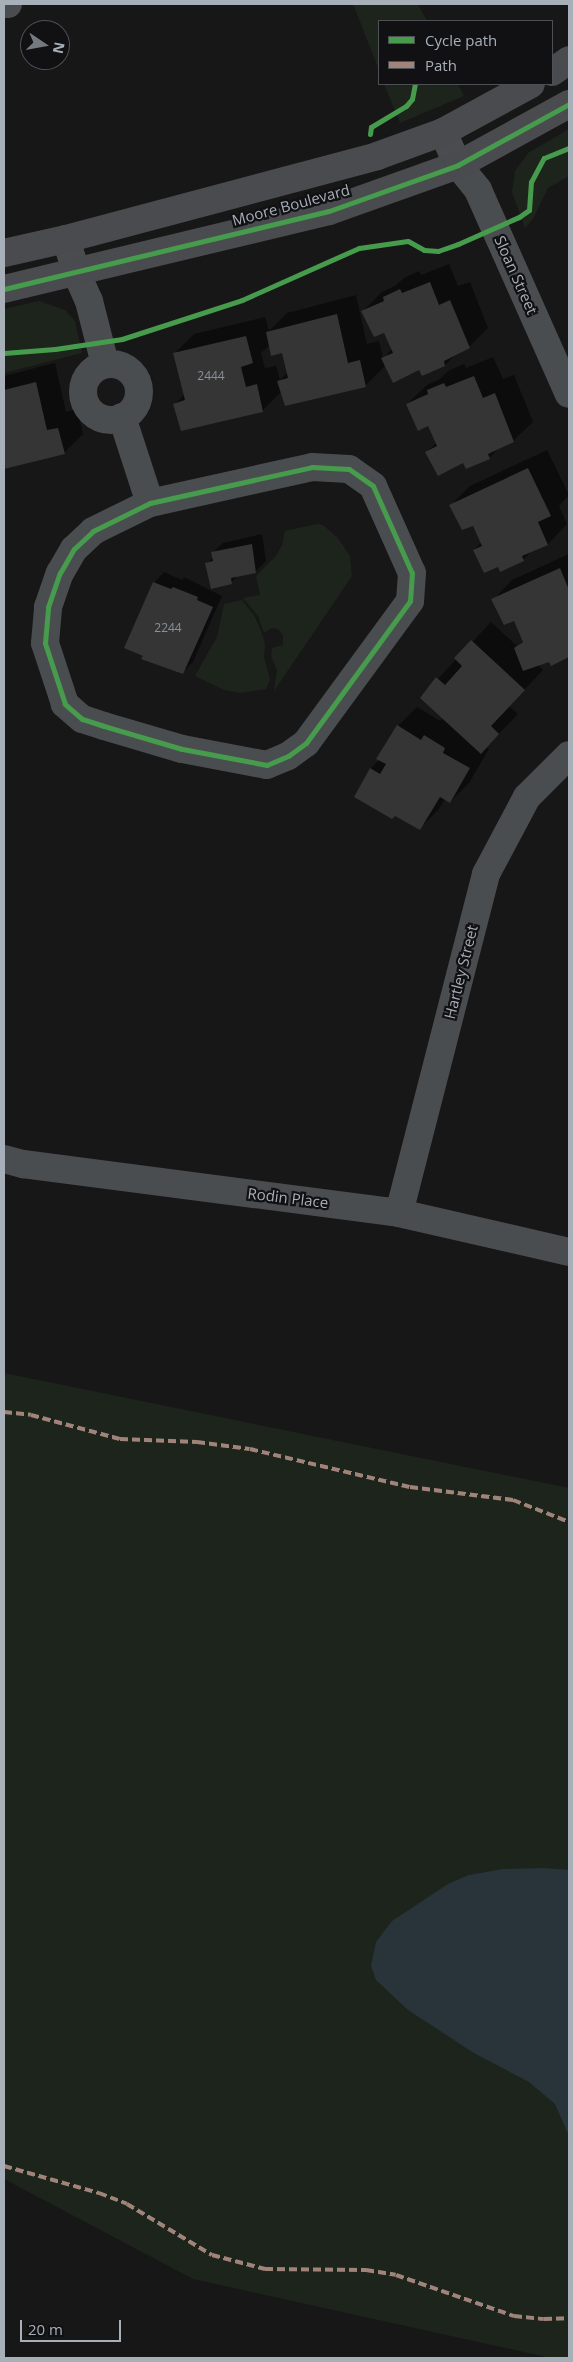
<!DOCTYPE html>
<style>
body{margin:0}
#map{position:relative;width:573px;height:2362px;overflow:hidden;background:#171717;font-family:"Open Sans",sans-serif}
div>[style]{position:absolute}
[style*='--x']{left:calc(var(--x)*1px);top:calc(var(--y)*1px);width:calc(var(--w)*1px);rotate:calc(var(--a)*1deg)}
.green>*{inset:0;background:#1c241c}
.water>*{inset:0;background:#29343a}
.shadow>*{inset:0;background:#0007}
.building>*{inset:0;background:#353536}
.street>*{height:28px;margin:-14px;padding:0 14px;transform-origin:14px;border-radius:14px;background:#4a4d50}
.street>.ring{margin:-14px;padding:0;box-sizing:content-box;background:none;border:28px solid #4a4d50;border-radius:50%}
.secondary>*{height:28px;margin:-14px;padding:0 14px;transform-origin:14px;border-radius:14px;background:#494b4e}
.quiet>*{height:4px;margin-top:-2px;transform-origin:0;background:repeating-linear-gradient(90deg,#a18479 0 8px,transparent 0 12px)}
.cycleway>*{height:5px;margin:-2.5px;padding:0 2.5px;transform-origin:2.5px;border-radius:2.5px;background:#469c4c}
span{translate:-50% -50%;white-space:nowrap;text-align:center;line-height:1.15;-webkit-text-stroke:4.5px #111113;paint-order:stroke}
.number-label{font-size:12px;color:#8a9098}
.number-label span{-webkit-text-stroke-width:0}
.street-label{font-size:15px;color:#a7afb9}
.frame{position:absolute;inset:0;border:5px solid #a7afb9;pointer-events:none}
.legend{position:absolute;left:378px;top:20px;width:175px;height:65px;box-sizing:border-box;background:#111113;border:1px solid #4d5055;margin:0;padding:6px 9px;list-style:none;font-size:15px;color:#a7afb9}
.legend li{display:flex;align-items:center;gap:10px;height:25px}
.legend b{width:25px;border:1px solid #4d5055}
.north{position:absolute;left:20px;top:20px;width:50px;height:50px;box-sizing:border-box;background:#111113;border:1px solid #4d5055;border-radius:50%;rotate:102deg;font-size:14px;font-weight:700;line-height:20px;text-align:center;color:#a7afb9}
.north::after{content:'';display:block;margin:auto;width:18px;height:22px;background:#757a80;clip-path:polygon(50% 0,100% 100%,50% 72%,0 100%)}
.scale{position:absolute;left:20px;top:2320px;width:101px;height:22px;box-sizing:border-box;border:2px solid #a7afb9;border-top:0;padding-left:6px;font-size:15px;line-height:18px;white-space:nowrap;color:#a7afb9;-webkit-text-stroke:4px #111113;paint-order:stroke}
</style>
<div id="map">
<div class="green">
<div style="clip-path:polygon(353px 4px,418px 4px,427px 21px,379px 21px,379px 70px)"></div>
<div style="clip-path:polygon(384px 84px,458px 84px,464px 96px,400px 123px)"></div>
<div style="clip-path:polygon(569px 129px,569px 176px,548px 188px,533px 219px,525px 228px,512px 192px,515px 171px,528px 153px)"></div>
<div style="clip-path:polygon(39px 301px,65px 310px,75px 321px,82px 353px,4px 373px,4px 309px)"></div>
<div style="clip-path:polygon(317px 524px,323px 525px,338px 538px,350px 556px,352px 576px,274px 691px,277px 670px,271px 656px,272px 648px,283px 645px,283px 635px,278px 629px,272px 628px,264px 633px,258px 616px,243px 598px,260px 595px,256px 576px,276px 556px,282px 545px,285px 531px)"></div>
<div style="clip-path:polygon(242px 600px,255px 617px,261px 631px,265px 644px,264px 657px,270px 680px,266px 689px,240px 693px,224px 690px,195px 676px,217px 637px,224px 604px)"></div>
<div style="clip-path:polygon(4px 1373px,569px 1488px,569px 2358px,551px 2358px,193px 2279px,4px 2179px)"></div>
</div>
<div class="water">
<div style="clip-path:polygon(543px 1868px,569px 1870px,569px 2136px,555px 2104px,529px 2082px,474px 2053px,408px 2010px,376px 1980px,371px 1966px,376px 1942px,392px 1921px,448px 1884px,469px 1875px,503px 1869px)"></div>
</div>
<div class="shadow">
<div style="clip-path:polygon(evenodd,449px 264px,458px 286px,470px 282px,488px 328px,469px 347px,456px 354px,445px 365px,419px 369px,386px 365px,365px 386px,282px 391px,263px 410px,174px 405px,185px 394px,175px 353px,194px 334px,265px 317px,269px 331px,287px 313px,356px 295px,367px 344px,379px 341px,383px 358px,392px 349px,384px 332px,363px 311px,382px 292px,395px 286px,404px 278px,419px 271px,421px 275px,449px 264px,270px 345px,283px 351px,288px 372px,280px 380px,276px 366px,265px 368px,261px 353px,270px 345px)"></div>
<div style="clip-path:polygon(493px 357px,503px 379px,514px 375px,533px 422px,513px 441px,500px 447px,489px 458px,463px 462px,427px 452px,437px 442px,429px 425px,407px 404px,427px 385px,440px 379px,448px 371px,464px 364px,466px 368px)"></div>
<div style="clip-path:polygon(55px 363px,66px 412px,77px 409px,83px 434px,64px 453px,4px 468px,4px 376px)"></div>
<div style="clip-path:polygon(547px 450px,569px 495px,559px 506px,567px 524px,548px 544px,534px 549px,523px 560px,498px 565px,474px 550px,482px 542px,473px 524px,451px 505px,470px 486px)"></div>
<div style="clip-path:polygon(262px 534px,266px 561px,255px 572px,238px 575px,231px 583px,207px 564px,213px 557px,212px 553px,223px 543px)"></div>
<div style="clip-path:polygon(569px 554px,569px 655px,552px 664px,549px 660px,537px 664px,543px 670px,509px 706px,518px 714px,486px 747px,489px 749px,469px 783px,450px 802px,445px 799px,439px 809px,420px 828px,355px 796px,371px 768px,380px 759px,398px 726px,417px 707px,440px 721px,443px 718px,421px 697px,491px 622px,517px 646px,524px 640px,515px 619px,493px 600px,512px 580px)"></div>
<div style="clip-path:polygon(164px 572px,182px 580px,184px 577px,222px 596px,193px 662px,183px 672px,154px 583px)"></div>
</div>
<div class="building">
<div style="clip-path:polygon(430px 282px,439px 305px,450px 300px,470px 348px,444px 361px,445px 366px,422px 376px,419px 370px,393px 383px,381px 358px,393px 353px,384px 333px,374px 337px,361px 311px,384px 301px,383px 297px,400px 289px,402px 293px)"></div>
<div style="clip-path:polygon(337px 314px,348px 363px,360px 360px,366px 387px,285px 406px,277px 381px,288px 378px,282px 353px,271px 356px,266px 332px)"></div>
<div style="clip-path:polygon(246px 336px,253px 363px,241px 367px,246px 387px,257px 384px,263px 412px,181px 431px,173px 404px,185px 400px,173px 353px)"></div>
<div style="clip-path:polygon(474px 376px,483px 398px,495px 393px,514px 442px,488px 454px,490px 459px,466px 469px,463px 463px,438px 476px,425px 452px,437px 446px,428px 426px,418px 431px,406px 404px,428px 394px,427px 390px,444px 383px,446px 387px)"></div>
<div style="clip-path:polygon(36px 382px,47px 430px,58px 428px,65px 454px,4px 469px,4px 390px)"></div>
<div style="clip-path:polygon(528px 468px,551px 516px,538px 522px,548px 545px,522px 556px,524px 561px,500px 572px,498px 567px,484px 573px,473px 550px,482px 546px,473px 526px,462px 530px,449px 505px)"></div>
<div style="clip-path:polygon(252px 544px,256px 573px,231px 578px,232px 584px,211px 589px,205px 563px,213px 561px,211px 552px)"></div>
<div style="clip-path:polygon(560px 568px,569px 590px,569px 657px,551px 666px,549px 662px,523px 671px,514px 648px,523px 642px,514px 621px,504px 625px,491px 599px)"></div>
<div style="clip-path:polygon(153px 582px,171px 589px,173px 587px,198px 597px,197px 600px,213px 607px,183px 674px,141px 659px,143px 656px,124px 648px)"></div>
<div style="clip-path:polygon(471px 640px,525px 690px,491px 726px,499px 734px,481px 754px,420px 698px,436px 677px,445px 685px,462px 666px,454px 658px)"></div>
<div style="clip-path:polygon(397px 725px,421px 740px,424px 735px,445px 748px,443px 753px,470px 768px,450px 803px,440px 797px,420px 830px,395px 816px,392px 819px,354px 797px,370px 768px,380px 774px,386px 764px,376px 759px)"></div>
</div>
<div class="street">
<div style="--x:4;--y:4;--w:4;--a:0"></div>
<div style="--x:443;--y:132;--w:36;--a:66"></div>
<div style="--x:458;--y:165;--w:32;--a:51"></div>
<div style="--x:478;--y:190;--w:223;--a:66"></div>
<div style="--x:66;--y:239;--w:34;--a:73"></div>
<div style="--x:76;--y:272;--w:32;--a:66"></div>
<div style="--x:89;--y:301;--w:65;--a:75.7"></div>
<div class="ring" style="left:83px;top:364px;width:28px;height:28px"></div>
<div style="--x:122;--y:417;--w:90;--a:72"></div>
<div style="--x:312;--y:467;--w:37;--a:3"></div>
<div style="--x:349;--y:469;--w:29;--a:35"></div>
<div style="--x:373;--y:486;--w:95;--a:65.9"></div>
<div style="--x:412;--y:573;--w:28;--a:94"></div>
<div style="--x:410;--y:601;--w:176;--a:126.2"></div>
<div style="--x:306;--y:743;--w:22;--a:144"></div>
<div style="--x:288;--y:756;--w:23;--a:157"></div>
<div style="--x:267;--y:765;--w:86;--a:-169.3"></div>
<div style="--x:182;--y:749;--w:81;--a:-163.6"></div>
<div style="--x:104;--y:726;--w:23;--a:-162"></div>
<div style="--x:82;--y:719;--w:23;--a:-139"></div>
<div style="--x:65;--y:704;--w:64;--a:-108.2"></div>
<div style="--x:45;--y:643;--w:36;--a:-85"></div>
<div style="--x:48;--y:607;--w:36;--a:-71"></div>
<div style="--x:60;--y:573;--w:28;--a:-60"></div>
<div style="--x:74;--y:549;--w:26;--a:-43"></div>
<div style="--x:93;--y:531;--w:64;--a:-26.2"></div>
<div style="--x:150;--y:503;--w:166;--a:-12.5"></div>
<div style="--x:4;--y:1159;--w:20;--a:15"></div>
<div style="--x:23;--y:1164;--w:379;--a:7.4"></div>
<div style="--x:399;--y:1213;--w:174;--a:12.9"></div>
<div style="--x:399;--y:1213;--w:350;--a:-75.6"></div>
<div style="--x:486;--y:874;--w:87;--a:-62"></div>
<div style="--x:527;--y:797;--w:59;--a:-45"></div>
</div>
<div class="secondary">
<div style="--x:552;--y:72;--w:21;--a:-35"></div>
<div style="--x:4;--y:253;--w:64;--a:-12.7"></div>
<div style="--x:66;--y:239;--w:322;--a:-14.9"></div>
<div style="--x:377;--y:156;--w:70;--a:-20"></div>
<div style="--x:443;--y:132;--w:100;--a:-28.6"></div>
<div style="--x:4;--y:289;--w:334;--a:-13.5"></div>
<div style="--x:329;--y:211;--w:137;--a:-19.6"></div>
<div style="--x:458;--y:165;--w:127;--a:-28.8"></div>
</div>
<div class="quiet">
<div style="--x:4;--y:1412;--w:27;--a:6"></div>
<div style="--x:31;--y:1415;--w:92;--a:15.1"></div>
<div style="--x:120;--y:1439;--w:77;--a:2.2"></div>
<div style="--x:197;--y:1442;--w:53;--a:7.5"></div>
<div style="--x:250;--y:1449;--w:164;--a:13.4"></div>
<div style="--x:410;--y:1487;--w:104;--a:7.2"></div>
<div style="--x:513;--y:1500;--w:60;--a:21.4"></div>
<div style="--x:4;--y:2166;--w:99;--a:15.9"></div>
<div style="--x:99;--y:2193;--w:30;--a:21"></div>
<div style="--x:127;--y:2204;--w:99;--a:31"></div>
<div style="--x:212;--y:2255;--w:55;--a:14.8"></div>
<div style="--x:265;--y:2269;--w:101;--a:0.6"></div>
<div style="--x:366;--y:2270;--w:30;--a:9"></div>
<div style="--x:396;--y:2275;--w:125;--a:19.2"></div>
<div style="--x:514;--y:2316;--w:30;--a:6"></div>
<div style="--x:544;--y:2319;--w:25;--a:-2"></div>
</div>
<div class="cycleway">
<div style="--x:370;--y:134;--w:7;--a:-82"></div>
<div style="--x:371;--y:127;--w:41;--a:-31"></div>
<div style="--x:406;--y:106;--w:9;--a:-49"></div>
<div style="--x:412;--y:99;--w:15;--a:-79"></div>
<div style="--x:4;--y:289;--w:334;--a:-13.5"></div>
<div style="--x:329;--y:211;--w:137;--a:-19.6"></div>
<div style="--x:458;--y:165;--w:127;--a:-28.8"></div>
<div style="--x:4;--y:353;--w:51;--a:-4.5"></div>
<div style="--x:55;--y:349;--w:68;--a:-8.5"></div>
<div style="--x:122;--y:339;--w:126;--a:-18"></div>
<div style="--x:242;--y:300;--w:128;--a:-24"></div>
<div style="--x:359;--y:248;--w:49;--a:-8.1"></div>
<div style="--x:408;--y:241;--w:18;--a:29"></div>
<div style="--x:424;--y:250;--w:14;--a:4"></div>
<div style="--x:438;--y:251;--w:21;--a:-19"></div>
<div style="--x:458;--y:244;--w:67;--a:-23.9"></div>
<div style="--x:519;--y:217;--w:12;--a:-35"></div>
<div style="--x:529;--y:210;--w:28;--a:-86"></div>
<div style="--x:531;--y:182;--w:27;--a:-62"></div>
<div style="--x:544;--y:158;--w:27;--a:-22"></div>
<div style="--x:312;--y:467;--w:37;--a:3"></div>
<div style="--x:349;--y:469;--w:29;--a:35"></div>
<div style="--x:373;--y:486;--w:95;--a:65.9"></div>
<div style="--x:412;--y:573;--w:28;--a:94"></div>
<div style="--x:410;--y:601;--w:176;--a:126.2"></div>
<div style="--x:306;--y:743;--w:22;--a:144"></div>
<div style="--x:288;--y:756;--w:23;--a:157"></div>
<div style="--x:267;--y:765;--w:86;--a:-169.3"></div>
<div style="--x:182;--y:749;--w:81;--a:-163.6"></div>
<div style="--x:104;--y:726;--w:23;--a:-162"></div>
<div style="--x:82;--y:719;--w:23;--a:-139"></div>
<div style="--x:65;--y:704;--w:64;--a:-108.2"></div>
<div style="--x:45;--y:643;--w:36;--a:-85"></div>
<div style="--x:48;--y:607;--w:36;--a:-71"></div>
<div style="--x:60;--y:573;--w:28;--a:-60"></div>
<div style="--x:74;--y:549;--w:26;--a:-43"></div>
<div style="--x:93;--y:531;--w:64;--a:-26.2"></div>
<div style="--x:150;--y:503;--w:166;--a:-12.5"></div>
</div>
<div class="number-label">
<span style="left:211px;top:376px">2444</span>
<span style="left:168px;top:628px">2244</span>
</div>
<div class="street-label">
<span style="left:291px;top:205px;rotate:-15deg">Moore Boulevard</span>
<span style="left:516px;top:275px;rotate:66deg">Sloan Street</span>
<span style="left:461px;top:972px;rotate:-76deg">Hartley Street</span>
<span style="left:288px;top:1198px;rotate:7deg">Rodin Place</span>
</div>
<div class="frame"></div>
<ul class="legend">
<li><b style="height:6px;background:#469c4c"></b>Cycle path</li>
<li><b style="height:6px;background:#a18479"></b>Path</li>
</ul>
<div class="north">N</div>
<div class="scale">20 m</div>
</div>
